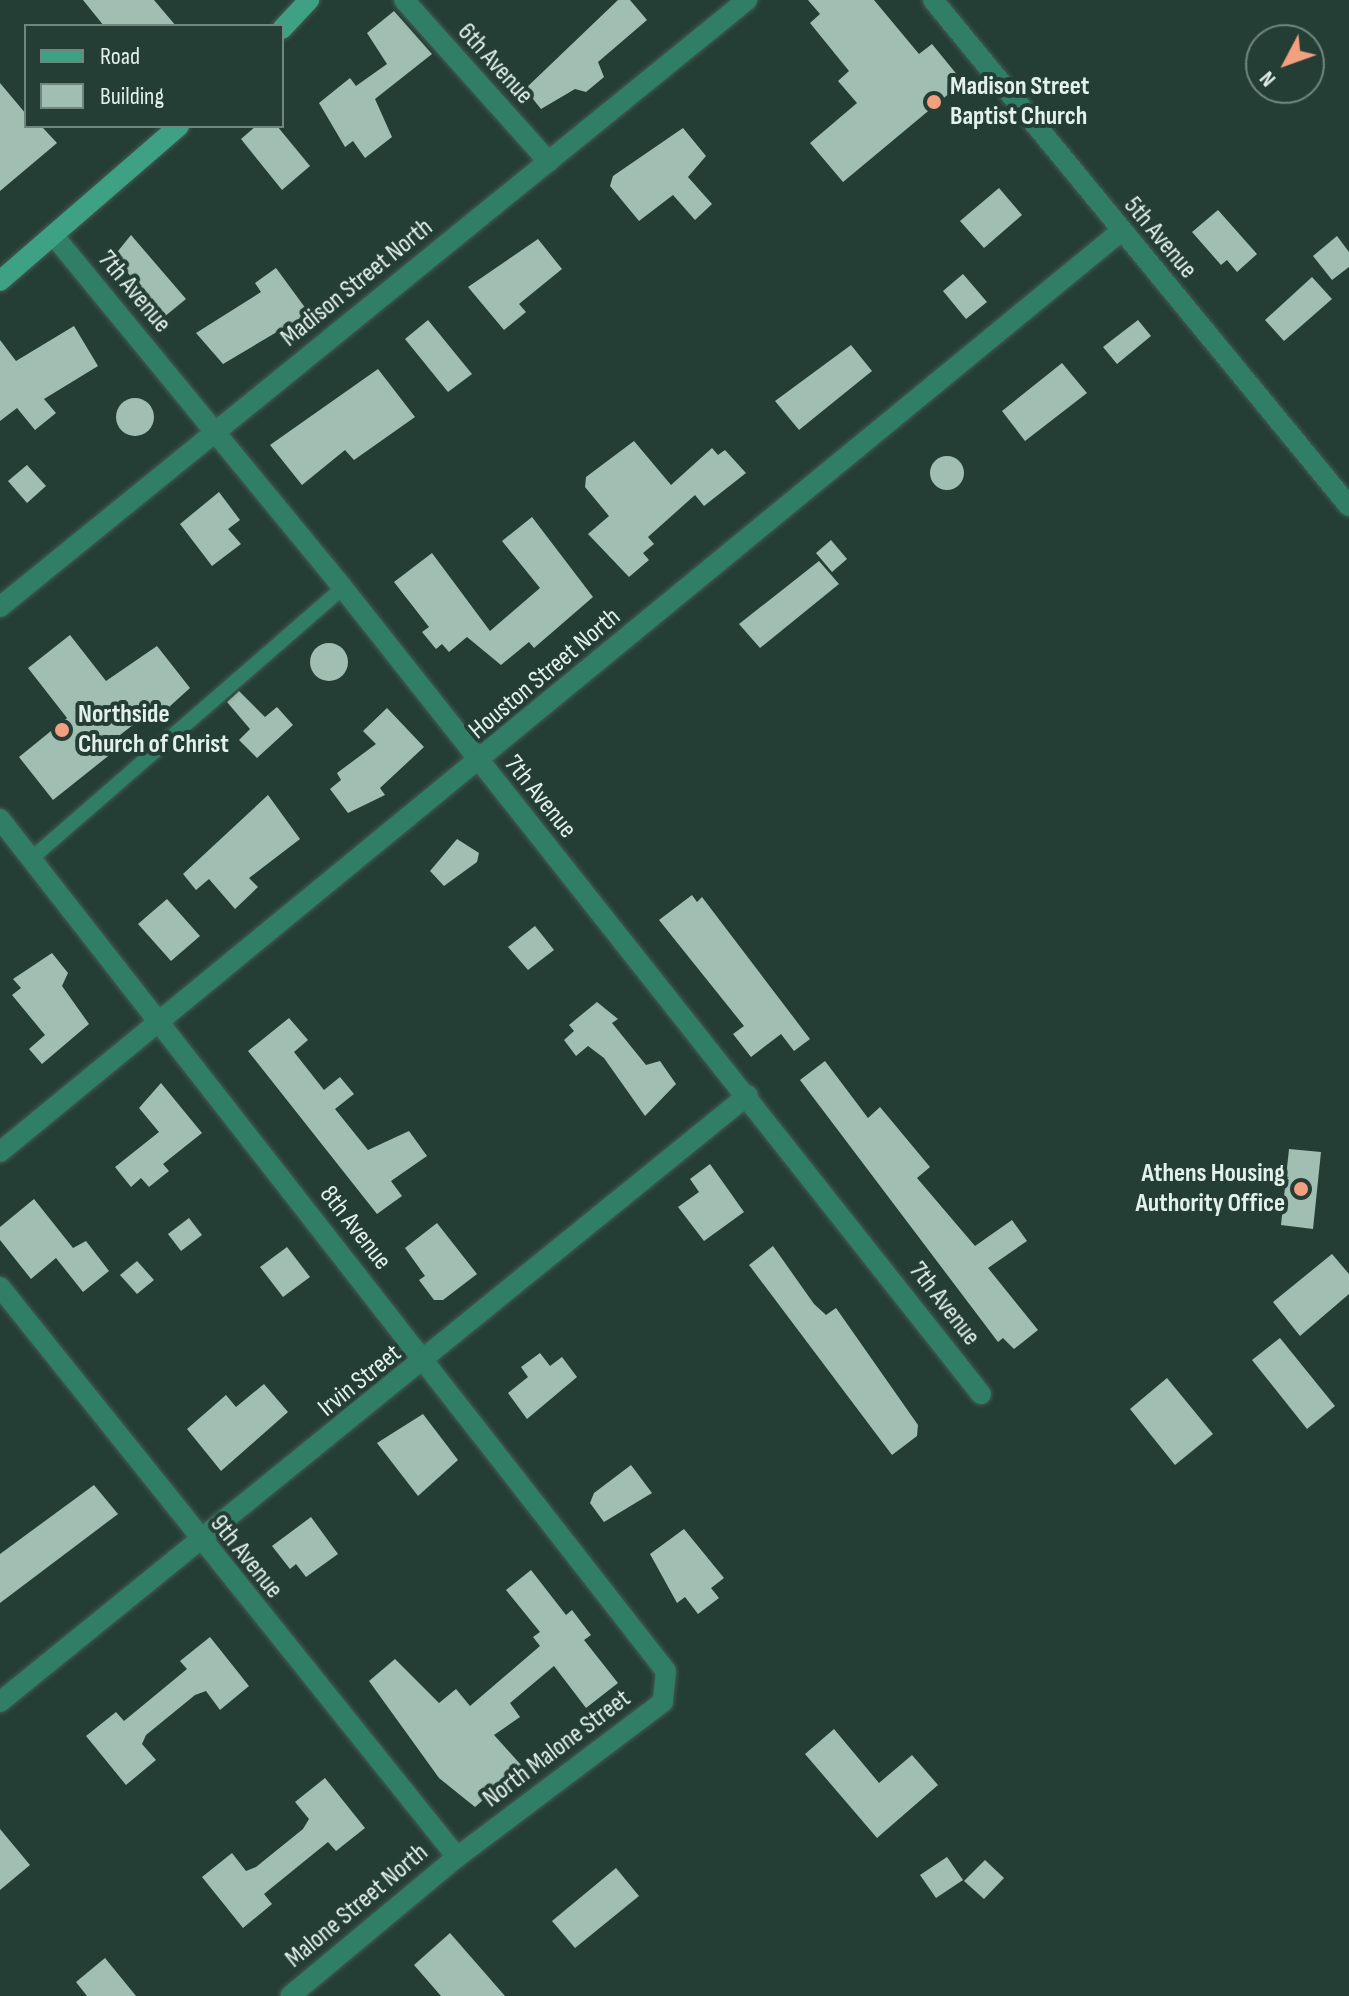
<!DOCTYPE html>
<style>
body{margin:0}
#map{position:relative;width:1349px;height:1996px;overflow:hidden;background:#253e35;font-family:"Sofia Sans Condensed",sans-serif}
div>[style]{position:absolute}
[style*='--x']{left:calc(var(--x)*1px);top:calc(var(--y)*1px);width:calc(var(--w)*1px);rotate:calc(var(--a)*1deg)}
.building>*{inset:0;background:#a1beb2}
.round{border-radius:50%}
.roads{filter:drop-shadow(0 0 2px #435b52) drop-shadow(0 0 2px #435b52)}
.service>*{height:14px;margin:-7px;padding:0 7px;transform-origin:7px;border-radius:7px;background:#317e67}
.minor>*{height:20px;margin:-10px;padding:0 10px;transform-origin:10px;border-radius:10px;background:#317e67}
.tertiary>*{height:20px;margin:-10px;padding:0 10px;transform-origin:10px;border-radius:10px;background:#317e67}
.secondary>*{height:20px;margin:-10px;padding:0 10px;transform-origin:10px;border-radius:10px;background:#3ea183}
.dots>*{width:22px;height:22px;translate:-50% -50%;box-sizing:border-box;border:4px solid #253e35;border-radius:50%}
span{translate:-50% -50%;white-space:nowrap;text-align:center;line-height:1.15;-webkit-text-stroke:8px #253e35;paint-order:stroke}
.street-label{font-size:26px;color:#e2f1eb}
.poi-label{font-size:26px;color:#e2f1eb;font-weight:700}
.left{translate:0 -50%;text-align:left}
.right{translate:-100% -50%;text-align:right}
.legend{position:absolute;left:24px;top:24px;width:260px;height:104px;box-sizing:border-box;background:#253e35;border:2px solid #71867e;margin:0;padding:10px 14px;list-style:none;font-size:24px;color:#e2f1eb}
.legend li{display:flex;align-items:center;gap:16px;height:40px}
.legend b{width:40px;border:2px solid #71867e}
.north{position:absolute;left:1245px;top:24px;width:80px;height:80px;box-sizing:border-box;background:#253e35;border:2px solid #71867e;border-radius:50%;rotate:229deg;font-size:22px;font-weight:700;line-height:32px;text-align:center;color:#e2f1eb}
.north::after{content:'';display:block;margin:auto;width:28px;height:36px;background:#f3a081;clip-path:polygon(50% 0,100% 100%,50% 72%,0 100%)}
</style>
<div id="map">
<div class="building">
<div style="clip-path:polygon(83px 0,154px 0,176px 26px,104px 26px)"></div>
<div style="clip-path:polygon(618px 0,630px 0,647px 20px,598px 62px,604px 77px,586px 92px,575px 89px,541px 109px,525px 89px)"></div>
<div style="clip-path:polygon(808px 0,874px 0,919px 54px,932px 44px,963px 82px,843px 182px,810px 143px,857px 103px,838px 81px,849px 71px,810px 23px,820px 14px)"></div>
<div style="clip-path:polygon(394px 11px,432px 54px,375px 99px,392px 137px,365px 158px,353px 141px,345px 147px,319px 103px,350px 78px,356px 86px,387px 64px,367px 33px)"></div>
<div style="clip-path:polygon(0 83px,26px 114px,26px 126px,43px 128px,57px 143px,0 191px)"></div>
<div style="clip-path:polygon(256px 126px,277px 126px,310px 166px,282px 190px,241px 139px)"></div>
<div style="clip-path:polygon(683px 128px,706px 156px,688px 177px,712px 204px,695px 220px,673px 195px,639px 221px,610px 186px,613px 176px)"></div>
<div style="clip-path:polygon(999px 188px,1022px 215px,984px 248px,960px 221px)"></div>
<div style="clip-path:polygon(1218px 210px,1257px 254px,1237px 272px,1227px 260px,1221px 265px,1192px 232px)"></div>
<div style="clip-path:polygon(131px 235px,186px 299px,164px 317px,114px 256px)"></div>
<div style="clip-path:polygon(1337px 236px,1349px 252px,1349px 267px,1332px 280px,1313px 256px)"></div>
<div style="clip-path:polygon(538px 239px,562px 269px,519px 304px,526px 312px,504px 330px,468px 287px)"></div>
<div style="clip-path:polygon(276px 268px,309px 313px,223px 364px,196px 333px,261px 292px,255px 283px)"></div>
<div style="clip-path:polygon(963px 274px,987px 302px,966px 319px,943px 291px)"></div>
<div style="clip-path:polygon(1312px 277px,1332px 299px,1284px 341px,1265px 320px)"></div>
<div style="clip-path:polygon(428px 320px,472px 374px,448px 392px,405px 339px)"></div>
<div style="clip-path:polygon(1138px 320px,1151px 336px,1117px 364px,1103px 347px)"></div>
<div style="clip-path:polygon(74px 326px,98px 366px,44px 399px,56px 413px,35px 430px,17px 408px,0 421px,0 340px,16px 361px)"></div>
<div style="clip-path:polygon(851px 345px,872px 371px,799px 430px,775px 401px)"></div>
<div style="clip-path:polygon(1062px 363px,1087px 393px,1025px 441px,1002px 411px)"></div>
<div style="clip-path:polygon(378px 369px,415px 417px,354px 460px,345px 450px,302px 485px,270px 445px)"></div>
<div class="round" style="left:116px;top:398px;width:38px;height:38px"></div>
<div style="clip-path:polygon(634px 441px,671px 485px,712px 448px,718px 455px,725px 450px,746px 473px,704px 506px,695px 495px,648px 537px,654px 544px,643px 553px,649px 560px,629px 577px,588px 534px,609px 516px,585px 487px,586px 477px)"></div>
<div class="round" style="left:930px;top:456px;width:34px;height:34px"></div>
<div style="clip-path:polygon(27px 465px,46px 486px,27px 503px,8px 481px)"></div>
<div style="clip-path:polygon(219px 492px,240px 520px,228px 529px,241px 544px,212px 566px,180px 524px)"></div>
<div style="clip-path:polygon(532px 517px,593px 597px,534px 648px,529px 642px,501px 665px,467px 637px,449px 652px,442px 644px,436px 649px,422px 632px,429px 627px,394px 582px,432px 553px,490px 631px,540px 588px,502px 541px)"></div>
<div style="clip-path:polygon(831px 540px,847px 559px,832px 572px,816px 553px)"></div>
<div style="clip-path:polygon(819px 561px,839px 584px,760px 648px,739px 624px)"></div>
<div style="clip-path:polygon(70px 635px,106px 681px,157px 646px,190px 688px,158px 717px,152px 710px,106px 746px,112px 753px,53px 800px,19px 757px,67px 718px,28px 668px)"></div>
<div class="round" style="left:310px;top:643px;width:38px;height:38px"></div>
<div style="clip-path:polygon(239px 691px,265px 717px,277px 707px,293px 725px,257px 758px,239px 740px,250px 729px,227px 702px)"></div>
<div style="clip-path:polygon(387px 708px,424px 747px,380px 788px,385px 795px,348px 813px,330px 789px,341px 780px,337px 773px,376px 744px,363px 731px)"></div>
<div style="clip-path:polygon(268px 795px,300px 839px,249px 878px,258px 887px,235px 909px,209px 879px,196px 890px,183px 874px)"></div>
<div style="clip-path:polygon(457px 839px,479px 853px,477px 862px,444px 886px,430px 871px)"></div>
<div style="clip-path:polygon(692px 895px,697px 902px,702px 897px,810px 1039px,794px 1051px,781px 1034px,751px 1057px,733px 1034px,744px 1026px,659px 920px)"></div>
<div style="clip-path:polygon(167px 899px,200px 936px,171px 961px,138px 924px)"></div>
<div style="clip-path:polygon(535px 926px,554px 950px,528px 970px,508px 947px)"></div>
<div style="clip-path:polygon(52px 953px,68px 973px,62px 986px,89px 1024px,42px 1064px,29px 1049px,45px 1035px,12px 995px,21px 988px,13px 979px)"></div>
<div style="clip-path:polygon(597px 1002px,618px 1019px,612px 1023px,646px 1065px,660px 1061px,676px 1084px,645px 1116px,604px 1058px,588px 1046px,576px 1056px,564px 1040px,574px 1031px,569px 1025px)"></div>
<div style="clip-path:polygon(289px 1018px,308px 1040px,294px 1052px,324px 1090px,340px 1077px,354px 1094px,335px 1109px,368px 1150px,409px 1131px,427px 1156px,391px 1181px,402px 1196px,377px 1214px,248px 1051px)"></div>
<div style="clip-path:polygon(825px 1061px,868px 1118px,880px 1107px,930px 1167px,917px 1178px,975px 1246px,1012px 1220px,1027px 1241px,988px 1268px,1038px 1330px,1014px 1349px,1003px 1338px,998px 1342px,800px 1080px)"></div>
<div style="clip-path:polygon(161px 1083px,202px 1133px,163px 1164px,169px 1171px,149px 1187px,141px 1178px,131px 1187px,115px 1167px,159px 1132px,139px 1108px)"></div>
<div style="clip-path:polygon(1289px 1149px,1321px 1152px,1313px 1229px,1281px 1225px)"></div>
<div style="clip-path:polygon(710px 1164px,744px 1212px,704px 1241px,678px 1207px,699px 1192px,690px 1179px)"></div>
<div style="clip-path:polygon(34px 1199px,73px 1248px,86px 1241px,109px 1271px,83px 1292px,56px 1258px,31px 1279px,0 1240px,0 1227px)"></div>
<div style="clip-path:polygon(189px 1218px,202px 1235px,181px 1251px,168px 1234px)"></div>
<div style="clip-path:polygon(437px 1223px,477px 1274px,443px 1300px,434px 1300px,419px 1280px,425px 1276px,405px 1248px)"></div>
<div style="clip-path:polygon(773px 1246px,814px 1304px,826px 1315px,836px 1308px,918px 1425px,917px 1436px,892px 1455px,749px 1265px)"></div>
<div style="clip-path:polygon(287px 1247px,310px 1277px,283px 1297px,260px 1267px)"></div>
<div style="clip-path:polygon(1332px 1254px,1349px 1274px,1349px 1294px,1300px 1336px,1273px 1302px)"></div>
<div style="clip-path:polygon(137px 1261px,154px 1280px,137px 1294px,120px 1275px)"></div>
<div style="clip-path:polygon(1280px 1338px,1335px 1406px,1307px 1429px,1252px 1360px)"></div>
<div style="clip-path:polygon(540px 1353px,550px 1366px,562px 1357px,577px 1377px,527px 1419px,508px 1393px,528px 1377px,521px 1367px)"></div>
<div style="clip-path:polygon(1167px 1378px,1213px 1434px,1175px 1465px,1130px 1409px)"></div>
<div style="clip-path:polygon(264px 1384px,288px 1412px,221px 1471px,187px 1429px,226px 1395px,236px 1407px)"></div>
<div style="clip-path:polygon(423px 1414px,458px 1460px,418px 1496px,377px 1443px)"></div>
<div style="clip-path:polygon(631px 1465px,652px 1493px,604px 1522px,590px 1503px,594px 1493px)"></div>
<div style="clip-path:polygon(94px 1485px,118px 1514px,0 1603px,0 1554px)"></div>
<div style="clip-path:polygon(311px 1517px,338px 1554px,306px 1577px,296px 1564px,290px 1569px,272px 1546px)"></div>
<div style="clip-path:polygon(684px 1529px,724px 1578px,711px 1588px,719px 1598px,698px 1614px,685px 1597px,677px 1603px,650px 1554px)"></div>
<div style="clip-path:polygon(531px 1570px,566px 1615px,572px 1610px,591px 1635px,584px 1640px,618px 1683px,586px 1708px,554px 1666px,510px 1703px,520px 1717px,494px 1735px,522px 1766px,475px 1807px,439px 1778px,369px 1681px,395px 1659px,439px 1703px,456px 1689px,470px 1706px,540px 1646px,533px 1637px,540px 1632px,506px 1590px)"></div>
<div style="clip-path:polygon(210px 1637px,249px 1686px,220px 1710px,206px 1691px,195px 1695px,146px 1735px,142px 1744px,156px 1760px,126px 1785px,86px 1736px,116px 1712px,124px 1721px,187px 1669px,180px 1661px)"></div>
<div style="clip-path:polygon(834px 1729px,879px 1783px,912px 1755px,938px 1785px,877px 1838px,805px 1754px)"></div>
<div style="clip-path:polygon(325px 1778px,365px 1828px,336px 1851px,328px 1842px,264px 1894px,272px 1904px,243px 1928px,202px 1877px,232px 1853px,246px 1871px,256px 1867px,303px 1829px,309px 1819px,295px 1802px)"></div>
<div style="clip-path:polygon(0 1829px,30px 1865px,0 1890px)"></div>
<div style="clip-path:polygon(947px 1857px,963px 1880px,936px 1898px,920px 1875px)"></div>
<div style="clip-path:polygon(985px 1860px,1004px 1878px,984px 1899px,964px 1881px)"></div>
<div style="clip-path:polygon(616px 1868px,639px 1896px,575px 1948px,552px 1921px)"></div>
<div style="clip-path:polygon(450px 1933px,505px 1996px,441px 1996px,414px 1965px)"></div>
<div style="clip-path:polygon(105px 1958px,136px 1996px,87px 1996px,76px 1982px)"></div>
</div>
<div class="roads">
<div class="service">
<div style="--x:32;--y:858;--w:412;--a:-41"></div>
</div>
<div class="minor">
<div style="--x:404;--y:0;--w:217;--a:48.2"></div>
<div style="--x:54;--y:236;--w:455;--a:50.6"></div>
<div style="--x:343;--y:588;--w:1028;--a:51.64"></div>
<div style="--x:0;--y:607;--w:963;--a:-39.1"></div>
<div style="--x:0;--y:819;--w:1081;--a:51.99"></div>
<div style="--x:666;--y:1671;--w:31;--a:96"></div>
<div style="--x:663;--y:1702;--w:258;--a:143"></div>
<div style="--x:457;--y:1857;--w:217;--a:140.2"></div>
<div style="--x:0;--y:1152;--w:1449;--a:-39.4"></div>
<div style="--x:0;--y:1287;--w:731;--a:51.28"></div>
<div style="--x:0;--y:1702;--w:963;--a:-39.06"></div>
</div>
<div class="tertiary">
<div style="--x:933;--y:0;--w:655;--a:50.58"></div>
</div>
<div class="secondary">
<div style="--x:282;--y:29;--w:40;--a:-47"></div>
<div style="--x:0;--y:281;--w:237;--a:-40.9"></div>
</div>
</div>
<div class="dots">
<div style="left:934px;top:102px;background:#f3a081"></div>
<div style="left:62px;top:730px;background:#f3a081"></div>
<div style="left:1301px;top:1189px;background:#f3a081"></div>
</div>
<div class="street-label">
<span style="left:495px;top:64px;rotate:48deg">6th Avenue</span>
<span style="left:1160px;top:238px;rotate:50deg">5th Avenue</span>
<span style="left:357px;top:283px;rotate:-39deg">Madison Street North</span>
<span style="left:134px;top:292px;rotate:50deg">7th Avenue</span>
<span style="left:545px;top:674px;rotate:-40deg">Houston Street North</span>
<span style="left:540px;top:797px;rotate:51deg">7th Avenue</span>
<span style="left:355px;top:1228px;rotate:52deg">8th Avenue</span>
<span style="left:944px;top:1304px;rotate:52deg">7th Avenue</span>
<span style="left:360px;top:1381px;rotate:-39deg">Irvin Street</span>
<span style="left:246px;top:1557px;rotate:51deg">9th Avenue</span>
<span style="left:557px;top:1749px;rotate:-37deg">North Malone Street</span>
<span style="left:357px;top:1906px;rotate:-40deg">Malone Street North</span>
</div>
<div class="poi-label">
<span class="left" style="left:950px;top:102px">Madison Street<br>Baptist Church</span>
<span class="left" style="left:78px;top:730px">Northside<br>Church of Christ</span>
<span class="right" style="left:1285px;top:1189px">Athens Housing<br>Authority Office</span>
</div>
<ul class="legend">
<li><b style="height:10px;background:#3ea183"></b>Road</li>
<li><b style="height:22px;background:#a1beb2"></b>Building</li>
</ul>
<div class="north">N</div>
</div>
